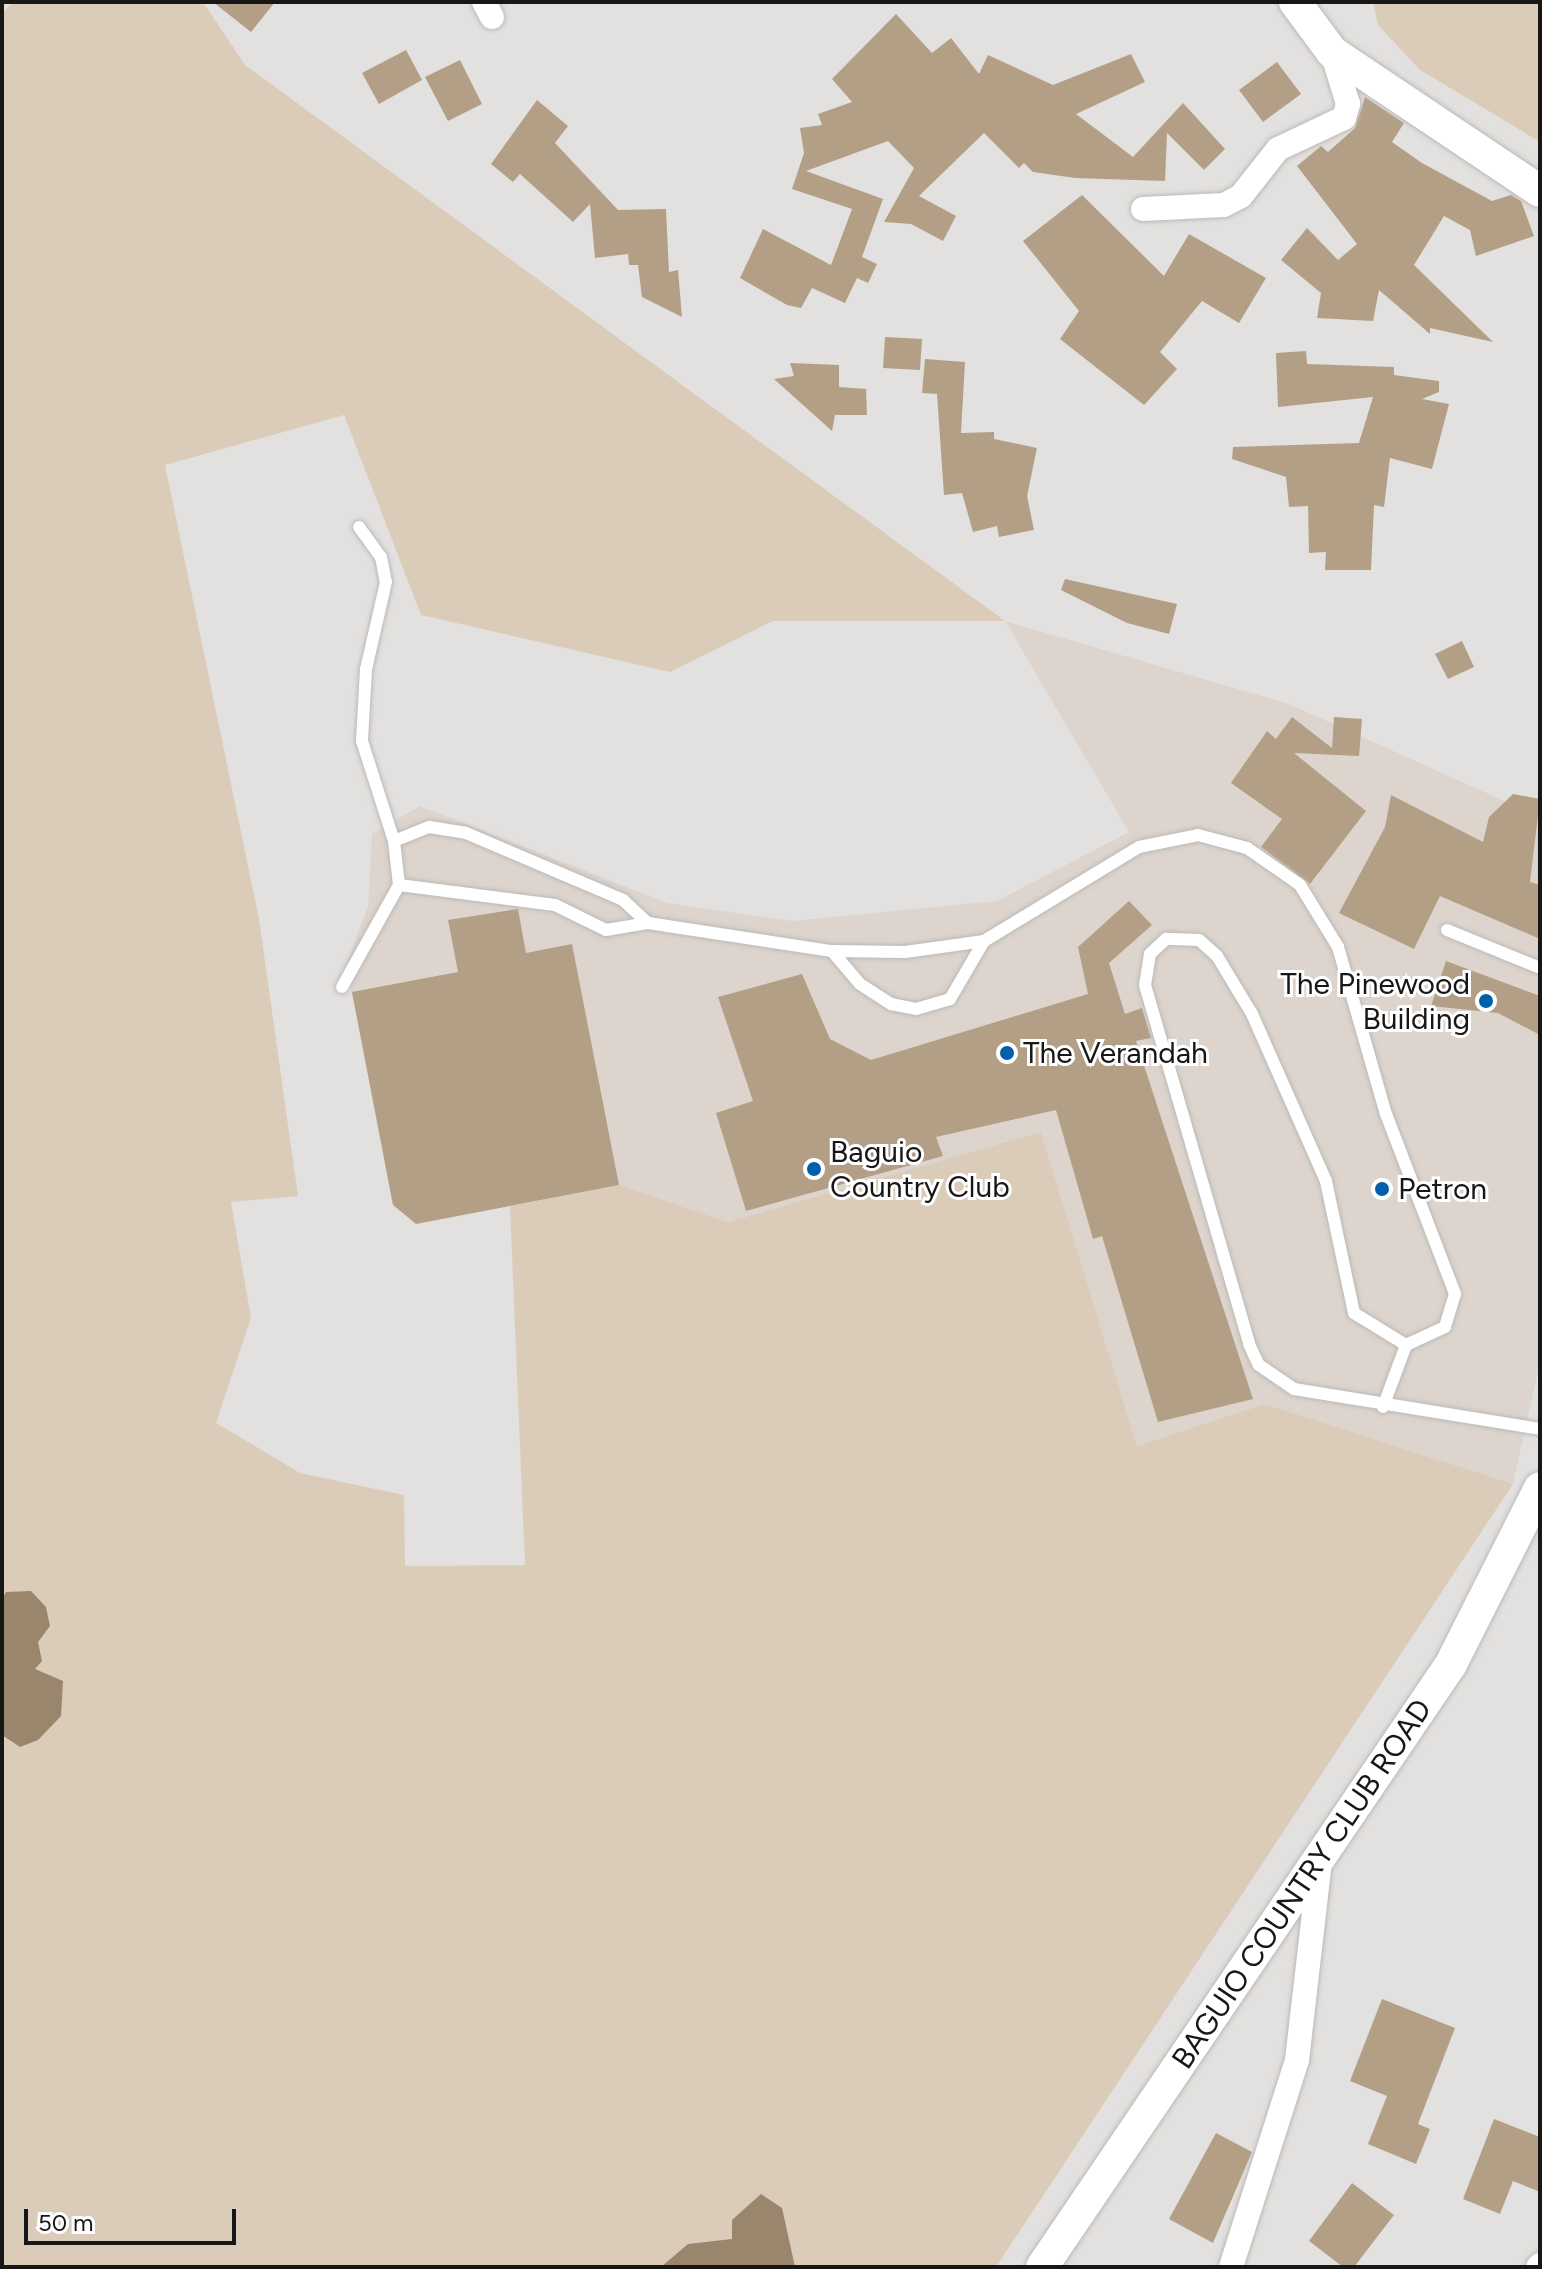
<!DOCTYPE html>
<style>
body{margin:0}
#map{position:relative;width:1542px;height:2269px;overflow:hidden;background:#e3e1df;font-family:Figtree,sans-serif}
div>[style]{position:absolute}
[style*='--x']{left:calc(var(--x)*1px);top:calc(var(--y)*1px);width:calc(var(--w)*1px);rotate:calc(var(--a)*1deg)}
.built>*{inset:0;background:#ddd5cd}
.green>*{inset:0;background:#dbccba}
.water>*{inset:0;background:#9a856d}
.building>*{inset:0;background:#b39f86}
.roads{filter:drop-shadow(0 0 2px #bcb9b7) drop-shadow(0 0 2px #bcb9b7)}
.lane>*{height:12px;margin:-6px;padding:0 6px;transform-origin:6px;border-radius:6px;background:#fff}
.street>*{height:24px;margin:-12px;padding:0 12px;transform-origin:12px;border-radius:12px;background:#fff}
.secondary>*{height:32px;margin:-16px;padding:0 16px;transform-origin:16px;border-radius:16px;background:#fff}
.dots>*{width:22px;height:22px;translate:-50% -50%;box-sizing:border-box;border:4px solid #fff;border-radius:50%}
span{translate:-50% -50%;white-space:nowrap;text-align:center;line-height:1.15;-webkit-text-stroke:6px #fff;paint-order:stroke}
.poi-label{font-size:30px;color:#181717}
.right{translate:-100% -50%;text-align:right}
.left{translate:0 -50%;text-align:left}
.street-label{font-size:30px;color:#181717}
.frame{position:absolute;inset:0;border:4px solid #181717;pointer-events:none}
.scale{position:absolute;left:24px;top:2209px;width:212px;height:36px;box-sizing:border-box;border:4px solid #181717;border-top:0;padding-left:10px;font-size:24px;line-height:28px;white-space:nowrap;color:#181717;-webkit-text-stroke:6px #fff;paint-order:stroke}
</style>
<div id="map">
<div class="built">
<div style="clip-path:polygon(1005px 621px,1289px 704px,1540px 817px,1540px 1363px,1513px 1484px,1265px 1404px,1137px 1446px,1041px 1132px,728px 1222px,619px 1185px,393px 1205px,346px 964px,368px 907px,372px 834px,420px 806px,667px 903px,792px 921px,997px 901px,1129px 832px)"></div>
</div>
<div class="green">
<div style="clip-path:polygon(13px 2px,203px 2px,245px 65px,1005px 621px,773px 621px,670px 672px,421px 615px,344px 415px,165px 465px,259px 919px,298px 1196px,231px 1202px,251px 1318px,216px 1423px,300px 1473px,404px 1495px,405px 1566px,525px 1565px,510px 1206px,619px 1185px,728px 1222px,1041px 1132px,1137px 1446px,1265px 1404px,1513px 1484px,996px 2267px,2px 2267px,2px 13px)"></div>
<div style="clip-path:polygon(1373px 2px,1540px 2px,1540px 142px,1420px 70px,1378px 25px)"></div>
</div>
<div class="water">
<div style="clip-path:polygon(31px 1591px,46px 1607px,50px 1626px,38px 1642px,42px 1661px,35px 1669px,63px 1681px,61px 1716px,38px 1740px,20px 1747px,2px 1735px,2px 1599px,6px 1592px)"></div>
<div style="clip-path:polygon(761px 2194px,782px 2208px,795px 2267px,661px 2267px,688px 2244px,732px 2239px,732px 2220px)"></div>
</div>
<div class="building">
<div style="clip-path:polygon(213px 2px,275px 2px,251px 32px)"></div>
<div style="clip-path:polygon(896px 14px,932px 53px,951px 38px,979px 74px,988px 55px,1053px 85px,1131px 54px,1145px 82px,1076px 114px,1133px 157px,1183px 103px,1225px 149px,1204px 170px,1167px 133px,1165px 181px,1075px 178px,1033px 172px,1024px 163px,1019px 168px,984px 133px,919px 196px,956px 216px,943px 241px,911px 224px,884px 222px,914px 168px,888px 141px,806px 171px,883px 199px,862px 257px,877px 264px,868px 283px,857px 278px,845px 303px,812px 288px,801px 308px,787px 305px,740px 278px,763px 229px,831px 265px,852px 209px,792px 189px,804px 153px,800px 128px,822px 125px,818px 114px,852px 102px,832px 79px)"></div>
<div style="clip-path:polygon(406px 50px,422px 80px,379px 104px,362px 73px)"></div>
<div style="clip-path:polygon(460px 60px,482px 104px,448px 121px,425px 77px)"></div>
<div style="clip-path:polygon(1277px 62px,1301px 94px,1263px 122px,1239px 90px)"></div>
<div style="clip-path:polygon(1365px 97px,1404px 123px,1392px 142px,1422px 163px,1492px 201px,1511px 195px,1521px 201px,1534px 236px,1476px 256px,1470px 230px,1444px 216px,1414px 265px,1493px 342px,1430px 328px,1430px 334px,1379px 290px,1373px 321px,1317px 318px,1321px 293px,1281px 260px,1307px 228px,1338px 260px,1357px 244px,1297px 166px,1321px 146px,1328px 152px,1355px 128px)"></div>
<div style="clip-path:polygon(537px 100px,568px 126px,555px 143px,618px 210px,666px 209px,669px 272px,678px 270px,682px 317px,642px 297px,638px 265px,629px 265px,628px 254px,595px 258px,590px 204px,573px 222px,520px 174px,513px 182px,491px 164px)"></div>
<div style="clip-path:polygon(1082px 195px,1164px 276px,1189px 234px,1266px 278px,1239px 323px,1202px 301px,1160px 352px,1177px 369px,1144px 405px,1060px 339px,1079px 311px,1023px 241px)"></div>
<div style="clip-path:polygon(885px 337px,922px 339px,920px 370px,883px 368px)"></div>
<div style="clip-path:polygon(1306px 351px,1307px 364px,1394px 367px,1394px 375px,1439px 381px,1439px 392px,1422px 399px,1449px 404px,1432px 469px,1390px 458px,1384px 507px,1374px 505px,1371px 570px,1325px 570px,1326px 552px,1309px 553px,1308px 506px,1289px 507px,1286px 477px,1232px 459px,1233px 447px,1359px 443px,1373px 397px,1278px 407px,1276px 353px)"></div>
<div style="clip-path:polygon(925px 359px,965px 362px,961px 433px,994px 432px,994px 439px,1037px 448px,1027px 496px,1034px 530px,999px 537px,997px 526px,973px 532px,962px 493px,944px 495px,937px 394px,922px 393px)"></div>
<div style="clip-path:polygon(790px 363px,839px 365px,839px 387px,866px 389px,867px 415px,835px 415px,832px 431px,774px 379px,794px 376px)"></div>
<div style="clip-path:polygon(1065px 579px,1177px 604px,1169px 634px,1127px 623px,1061px 590px)"></div>
<div style="clip-path:polygon(1462px 641px,1474px 667px,1448px 679px,1435px 654px)"></div>
<div style="clip-path:polygon(1292px 717px,1332px 748px,1334px 717px,1362px 719px,1359px 756px,1294px 753px,1366px 811px,1310px 884px,1261px 847px,1282px 819px,1231px 783px,1267px 731px,1276px 739px)"></div>
<div style="clip-path:polygon(1513px 794px,1540px 799px,1530px 882px,1540px 885px,1540px 939px,1440px 896px,1414px 949px,1339px 913px,1385px 827px,1391px 795px,1483px 842px,1489px 817px)"></div>
<div style="clip-path:polygon(1129px 901px,1152px 925px,1109px 963px,1125px 1014px,1142px 1008px,1151px 1038px,1136px 1041px,1253px 1399px,1158px 1422px,1102px 1236px,1093px 1239px,1056px 1110px,936px 1137px,943px 1156px,746px 1211px,716px 1113px,753px 1101px,718px 997px,802px 974px,830px 1039px,871px 1060px,1088px 994px,1078px 947px)"></div>
<div style="clip-path:polygon(518px 909px,526px 953px,572px 944px,619px 1185px,416px 1224px,393px 1205px,352px 992px,458px 972px,448px 920px)"></div>
<div style="clip-path:polygon(1446px 961px,1540px 996px,1540px 1035px,1498px 1013px,1431px 1006px)"></div>
<div style="clip-path:polygon(1382px 1999px,1455px 2028px,1418px 2124px,1430px 2129px,1416px 2164px,1368px 2144px,1387px 2096px,1350px 2081px)"></div>
<div style="clip-path:polygon(1494px 2119px,1540px 2137px,1540px 2192px,1513px 2181px,1500px 2214px,1463px 2199px)"></div>
<div style="clip-path:polygon(1216px 2133px,1252px 2152px,1213px 2243px,1169px 2219px)"></div>
<div style="clip-path:polygon(1352px 2183px,1394px 2215px,1354px 2267px,1343px 2267px,1309px 2241px)"></div>
</div>
<div class="roads">
<div class="lane">
<div style="--x:359;--y:527;--w:37;--a:54"></div>
<div style="--x:381;--y:557;--w:25;--a:79"></div>
<div style="--x:386;--y:582;--w:89;--a:102.9"></div>
<div style="--x:366;--y:669;--w:72;--a:93.2"></div>
<div style="--x:362;--y:741;--w:105;--a:72.3"></div>
<div style="--x:394;--y:841;--w:44;--a:83.5"></div>
<div style="--x:399;--y:885;--w:157;--a:7.3"></div>
<div style="--x:555;--y:905;--w:57;--a:26.1"></div>
<div style="--x:606;--y:930;--w:43;--a:-9.5"></div>
<div style="--x:648;--y:923;--w:186;--a:8.7"></div>
<div style="--x:832;--y:951;--w:73;--a:0.8"></div>
<div style="--x:905;--y:952;--w:80;--a:-7.9"></div>
<div style="--x:984;--y:941;--w:181;--a:-31.2"></div>
<div style="--x:1139;--y:847;--w:60;--a:-11.5"></div>
<div style="--x:1198;--y:835;--w:51;--a:14.9"></div>
<div style="--x:1247;--y:848;--w:65;--a:34.9"></div>
<div style="--x:1300;--y:885;--w:73;--a:58.5"></div>
<div style="--x:1338;--y:947;--w:174;--a:74"></div>
<div style="--x:1386;--y:1114;--w:193;--a:69"></div>
<div style="--x:1455;--y:1294;--w:34;--a:107"></div>
<div style="--x:1445;--y:1327;--w:43;--a:155.2"></div>
<div style="--x:1406;--y:1345;--w:61;--a:-148.4"></div>
<div style="--x:1354;--y:1313;--w:135;--a:-102"></div>
<div style="--x:1326;--y:1181;--w:183;--a:-113.9"></div>
<div style="--x:1252;--y:1014;--w:68;--a:-121.1"></div>
<div style="--x:1217;--y:956;--w:24;--a:-138"></div>
<div style="--x:1199;--y:940;--w:33;--a:-178"></div>
<div style="--x:1166;--y:939;--w:22;--a:137"></div>
<div style="--x:1150;--y:954;--w:31;--a:99"></div>
<div style="--x:1145;--y:985;--w:374;--a:73.8"></div>
<div style="--x:1249;--y:1344;--w:23;--a:65"></div>
<div style="--x:1259;--y:1365;--w:42;--a:34.4"></div>
<div style="--x:1294;--y:1389;--w:249;--a:9.2"></div>
<div style="--x:394;--y:841;--w:38;--a:-22"></div>
<div style="--x:429;--y:827;--w:37;--a:9"></div>
<div style="--x:466;--y:833;--w:171;--a:23.1"></div>
<div style="--x:623;--y:900;--w:34;--a:43"></div>
<div style="--x:1447;--y:930;--w:100;--a:22.2"></div>
<div style="--x:832;--y:951;--w:43;--a:49.7"></div>
<div style="--x:860;--y:984;--w:37;--a:33"></div>
<div style="--x:891;--y:1004;--w:25;--a:11"></div>
<div style="--x:916;--y:1009;--w:35;--a:-16"></div>
<div style="--x:950;--y:999;--w:67;--a:-59.6"></div>
<div style="--x:342;--y:987;--w:117;--a:-60.8"></div>
<div style="--x:1383;--y:1407;--w:66;--a:-69.6"></div>
</div>
<div class="street">
<div style="--x:484;--y:2;--w:17;--a:62"></div>
<div style="--x:1143;--y:209;--w:81;--a:-2.8"></div>
<div style="--x:1224;--y:205;--w:19;--a:-28"></div>
<div style="--x:1241;--y:196;--w:60;--a:-51.8"></div>
<div style="--x:1278;--y:149;--w:73;--a:-25.2"></div>
<div style="--x:1344;--y:118;--w:15;--a:-74"></div>
<div style="--x:1348;--y:104;--w:54;--a:-107.1"></div>
<div style="--x:1231;--y:2267;--w:217;--a:-72.3"></div>
<div style="--x:1297;--y:2060;--w:201;--a:-83.4"></div>
<div style="--x:1538;--y:2267;--w:3;--a:-45"></div>
</div>
<div class="secondary">
<div style="--x:1295;--y:2;--w:62;--a:53.5"></div>
<div style="--x:1332;--y:52;--w:250;--a:33.8"></div>
<div style="--x:1042;--y:2267;--w:729;--a:-55.85"></div>
<div style="--x:1451;--y:1664;--w:197;--a:-63.2"></div>
</div>
</div>
<div class="dots">
<div style="left:1486px;top:1001px;background:#015fac"></div>
<div style="left:1007px;top:1053px;background:#015fac"></div>
<div style="left:814px;top:1169px;background:#015fac"></div>
<div style="left:1382px;top:1189px;background:#015fac"></div>
</div>
<div class="poi-label">
<span class="right" style="left:1470px;top:1001px">The Pinewood<br>Building</span>
<span class="left" style="left:1023px;top:1053px">The Verandah</span>
<span class="left" style="left:830px;top:1169px">Baguio<br>Country Club</span>
<span class="left" style="left:1398px;top:1189px">Petron</span>
</div>
<div class="street-label">
<span style="left:1302px;top:1884px;rotate:-56deg">BAGUIO COUNTRY CLUB ROAD</span>
</div>
<div class="frame"></div>
<div class="scale">50 m</div>
</div>
